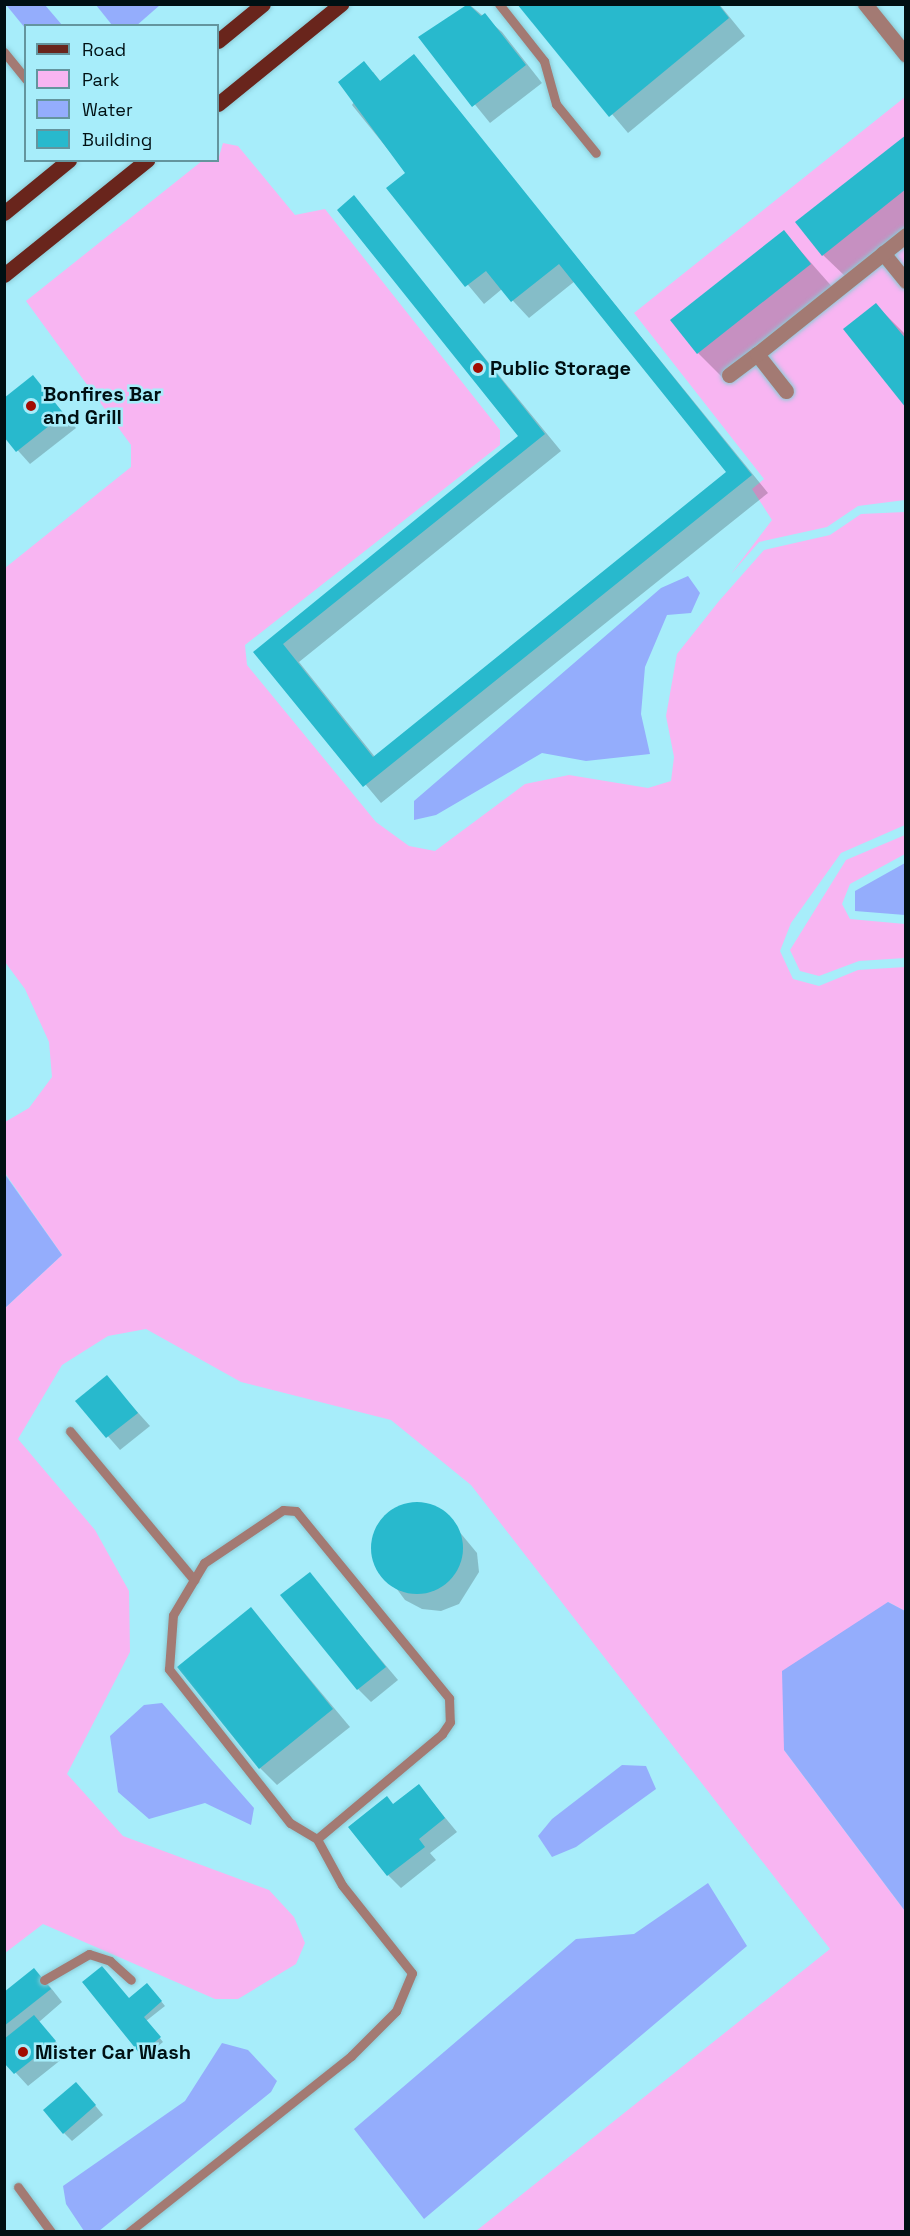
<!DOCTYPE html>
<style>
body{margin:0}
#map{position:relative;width:910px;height:2236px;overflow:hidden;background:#a7edfa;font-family:"Space Grotesk",sans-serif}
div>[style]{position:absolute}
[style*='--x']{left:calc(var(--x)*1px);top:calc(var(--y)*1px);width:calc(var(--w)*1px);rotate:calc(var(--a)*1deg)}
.green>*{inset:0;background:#f8b5f2}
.water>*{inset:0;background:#94adfc}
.shadow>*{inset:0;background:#0003}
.building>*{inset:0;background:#28b9cd}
.round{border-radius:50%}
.roads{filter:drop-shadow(0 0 2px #8ccad5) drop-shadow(0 0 2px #8ccad5)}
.service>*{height:9px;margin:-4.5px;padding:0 4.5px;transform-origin:4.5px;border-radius:4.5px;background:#a37a73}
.minor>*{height:15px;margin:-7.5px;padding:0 7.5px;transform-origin:7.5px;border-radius:7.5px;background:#a37a73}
.primary>*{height:15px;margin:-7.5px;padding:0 7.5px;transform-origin:7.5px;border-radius:7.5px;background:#69251c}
.dots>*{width:16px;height:16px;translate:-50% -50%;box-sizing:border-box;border:3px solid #a7edfa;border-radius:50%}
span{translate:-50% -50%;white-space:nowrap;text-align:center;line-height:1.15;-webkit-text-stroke:5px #a7edfa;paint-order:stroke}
.poi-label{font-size:20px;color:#001013;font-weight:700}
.left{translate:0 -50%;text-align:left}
.frame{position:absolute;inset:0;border:6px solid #001013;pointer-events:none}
.legend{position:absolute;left:24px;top:24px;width:195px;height:138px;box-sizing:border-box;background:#a7edfa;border:2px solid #64959e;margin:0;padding:8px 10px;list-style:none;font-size:18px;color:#001013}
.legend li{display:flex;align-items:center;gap:12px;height:30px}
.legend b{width:30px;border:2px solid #64959e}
</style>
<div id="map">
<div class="green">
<div style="clip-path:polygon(905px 97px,905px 500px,858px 506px,827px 527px,759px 542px,731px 574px,772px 520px,752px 489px,764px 479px,634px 313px)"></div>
<div style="clip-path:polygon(223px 143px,238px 146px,295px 215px,325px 209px,500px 430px,500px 445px,245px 645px,247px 665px,376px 822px,409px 846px,435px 851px,525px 784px,569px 775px,648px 788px,671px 781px,674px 757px,666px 716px,677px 654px,719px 601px,764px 550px,830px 535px,861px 514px,905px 512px,905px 825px,841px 853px,791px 923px,780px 951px,793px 979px,819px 986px,858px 970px,905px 967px,905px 1611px,888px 1602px,784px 1750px,905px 1911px,905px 2231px,476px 2231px,830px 1949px,471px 1485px,391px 1420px,241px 1382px,146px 1329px,108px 1336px,62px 1365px,18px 1439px,95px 1530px,129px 1591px,130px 1652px,67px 1774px,123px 1836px,269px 1890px,294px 1917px,305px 1943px,296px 1964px,238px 1999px,215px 1999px,43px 1924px,5px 1953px,5px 1308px,62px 1255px,5px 1173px,5px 1122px,29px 1108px,52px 1077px,49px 1042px,25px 989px,5px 962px,5px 568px,131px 467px,131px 445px,26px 301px,202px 161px,218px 160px)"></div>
<div style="clip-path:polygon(905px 835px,905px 854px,850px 884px,842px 904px,850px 919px,905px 924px,905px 958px,859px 961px,819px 976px,800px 971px,790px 950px,846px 860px)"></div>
</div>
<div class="water">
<div style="clip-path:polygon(45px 5px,62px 25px,25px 28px,7px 6px)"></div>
<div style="clip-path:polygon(96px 5px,160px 5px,136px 26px,112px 25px)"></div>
<div style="clip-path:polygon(688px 576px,700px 593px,691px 613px,667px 615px,645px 667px,641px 714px,650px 754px,586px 761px,542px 753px,436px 815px,414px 820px,414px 801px,661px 588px)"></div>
<div style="clip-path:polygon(905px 863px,905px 915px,855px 911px,855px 891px)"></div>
<div style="clip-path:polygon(4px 1173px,62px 1255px,5px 1308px,4px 1308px)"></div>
<div style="clip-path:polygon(888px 1602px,905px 1611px,905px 1911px,784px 1750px,782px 1671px)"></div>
<div style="clip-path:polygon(162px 1703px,254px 1808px,251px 1825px,205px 1803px,149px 1819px,118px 1792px,110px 1736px,144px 1705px)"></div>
<div style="clip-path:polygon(622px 1765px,646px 1766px,656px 1789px,576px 1847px,552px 1857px,538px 1836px,552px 1819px)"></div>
<div style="clip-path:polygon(708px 1883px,747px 1946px,424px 2219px,354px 2129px,576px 1939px,634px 1934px)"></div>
<div style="clip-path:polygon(222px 2043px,248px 2050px,277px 2081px,271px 2092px,99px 2231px,84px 2231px,66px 2204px,63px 2186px,185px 2101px)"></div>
</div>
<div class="shadow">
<div style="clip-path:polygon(519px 4px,719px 4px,745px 36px,628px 133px)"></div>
<div style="clip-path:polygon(470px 5px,502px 32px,542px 83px,490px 123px,420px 37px)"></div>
<div style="clip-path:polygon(413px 56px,768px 493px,381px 803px,255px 652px,520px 436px,354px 198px,561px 451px,299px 662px,375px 757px,728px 472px,575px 281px,529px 318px,502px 289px,484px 304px,388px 189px,407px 173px,352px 105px,373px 72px,381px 82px)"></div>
<div style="clip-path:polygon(906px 137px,906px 234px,848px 279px,823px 255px)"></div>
<div style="clip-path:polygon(784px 232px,834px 289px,723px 378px,698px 353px)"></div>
<div style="clip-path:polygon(876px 305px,906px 335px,906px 405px)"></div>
<div style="clip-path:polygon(33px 377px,76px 428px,30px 464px,4px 435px)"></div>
<div style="clip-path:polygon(106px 1377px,150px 1426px,120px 1450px,77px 1401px)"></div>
<div style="clip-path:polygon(415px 1504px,443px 1512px,477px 1553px,479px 1572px,459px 1604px,441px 1611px,422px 1609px,405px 1600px,373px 1557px,382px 1520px)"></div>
<div style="clip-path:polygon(309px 1574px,398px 1680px,371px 1702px,358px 1689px)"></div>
<div style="clip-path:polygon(251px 1609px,350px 1727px,277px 1785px,260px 1768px)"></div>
<div style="clip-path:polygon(419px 1786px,457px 1832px,430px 1853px,436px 1860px,401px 1888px,388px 1875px,394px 1805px)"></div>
<div style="clip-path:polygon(47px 1983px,62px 2002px,39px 2022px,67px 2055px,28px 2086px,4px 2060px,4px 1994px)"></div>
<div style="clip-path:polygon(151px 1989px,165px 2006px,146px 2021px,163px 2042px,145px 2057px,129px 2000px)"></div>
<div style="clip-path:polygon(84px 2092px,103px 2115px,72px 2141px,64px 2133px)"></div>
</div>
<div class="building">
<div style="clip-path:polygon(468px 4px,481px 16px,485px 13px,526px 65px,472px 107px,418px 37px)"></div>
<div style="clip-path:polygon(517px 4px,718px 4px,729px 18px,609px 117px)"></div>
<div style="clip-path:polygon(414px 54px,752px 475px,363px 787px,253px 652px,518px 436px,337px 210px,354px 195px,545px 434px,283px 644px,373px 757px,726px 472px,559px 264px,511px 302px,486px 271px,465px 287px,386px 188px,405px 173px,338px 82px,364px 61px,380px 81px)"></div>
<div style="clip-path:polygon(906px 135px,906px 189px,822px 256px,795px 222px)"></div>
<div style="clip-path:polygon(784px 230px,811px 264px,697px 354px,670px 320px)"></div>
<div style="clip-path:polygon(876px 303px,906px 339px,906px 408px,843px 329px)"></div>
<div style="clip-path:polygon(33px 375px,64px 414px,16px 452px,4px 437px,4px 398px)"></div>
<div style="clip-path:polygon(107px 1375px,138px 1413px,106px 1438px,75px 1401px)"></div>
<div class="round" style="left:371px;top:1502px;width:92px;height:92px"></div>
<div style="clip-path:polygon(310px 1572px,386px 1667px,357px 1690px,280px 1595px)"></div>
<div style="clip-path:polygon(251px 1607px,333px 1709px,259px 1769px,177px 1667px)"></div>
<div style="clip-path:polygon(419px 1784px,445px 1818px,419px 1839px,425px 1847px,387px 1876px,348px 1827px,387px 1796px,393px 1804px)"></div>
<div style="clip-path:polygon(102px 1966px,129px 1998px,147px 1983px,162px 2001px,144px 2017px,161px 2037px,140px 2054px,82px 1982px)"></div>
<div style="clip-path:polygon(34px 1968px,51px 1989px,4px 2026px,4px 1992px)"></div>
<div style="clip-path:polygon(34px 2015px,56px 2041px,14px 2074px,4px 2063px,4px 2039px)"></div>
<div style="clip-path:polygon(76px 2082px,96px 2105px,63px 2134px,43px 2110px)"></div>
</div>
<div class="roads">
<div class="service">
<div style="--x:499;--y:4;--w:73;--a:51.7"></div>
<div style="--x:544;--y:61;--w:45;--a:74.4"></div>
<div style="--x:556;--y:104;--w:63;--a:50.8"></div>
<div style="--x:4;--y:52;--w:35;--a:51"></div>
<div style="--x:70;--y:1431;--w:194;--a:50.2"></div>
<div style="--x:44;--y:1980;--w:52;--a:-30"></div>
<div style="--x:89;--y:1954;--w:22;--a:18"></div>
<div style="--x:110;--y:1961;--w:28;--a:42"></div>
<div style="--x:18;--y:2187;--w:56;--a:53.7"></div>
<div style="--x:129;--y:2232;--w:283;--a:-38.4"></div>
<div style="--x:351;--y:2056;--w:64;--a:-45"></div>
<div style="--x:396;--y:2011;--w:41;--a:-67.2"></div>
<div style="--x:412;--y:1973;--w:112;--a:-128.5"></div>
<div style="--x:342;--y:1885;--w:52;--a:-118.5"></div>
<div style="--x:317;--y:1839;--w:31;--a:-149"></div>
<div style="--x:290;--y:1823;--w:196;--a:-128.2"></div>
<div style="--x:169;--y:1669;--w:54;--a:-85.8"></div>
<div style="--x:173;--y:1615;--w:61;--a:-59.2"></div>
<div style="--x:204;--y:1563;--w:95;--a:-33.9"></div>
<div style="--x:283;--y:1510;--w:13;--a:4"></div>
<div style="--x:296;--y:1511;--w:242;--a:50.7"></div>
<div style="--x:449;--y:1698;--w:24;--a:88"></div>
<div style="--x:450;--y:1722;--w:14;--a:124"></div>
<div style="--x:442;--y:1734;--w:163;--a:140"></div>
</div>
<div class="minor">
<div style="--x:865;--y:4;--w:65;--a:51.2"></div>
<div style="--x:883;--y:253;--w:36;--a:51"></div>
<div style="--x:729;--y:375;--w:35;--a:-37"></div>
<div style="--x:786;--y:391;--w:47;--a:-128.1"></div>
<div style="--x:757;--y:354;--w:191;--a:-38.6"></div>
</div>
<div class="primary">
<div style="--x:218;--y:41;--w:58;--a:-39.4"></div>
<div style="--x:218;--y:104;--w:159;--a:-39.1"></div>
<div style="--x:4;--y:213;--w:84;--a:-39.2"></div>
<div style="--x:4;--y:275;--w:184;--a:-38.8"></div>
</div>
</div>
<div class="dots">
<div style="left:478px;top:368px;background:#a20c02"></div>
<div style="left:31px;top:406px;background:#a20c02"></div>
<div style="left:23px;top:2052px;background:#a20c02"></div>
</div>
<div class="poi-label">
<span class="left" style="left:490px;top:368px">Public Storage</span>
<span class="left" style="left:43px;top:406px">Bonfires Bar<br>and Grill</span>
<span class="left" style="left:35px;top:2052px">Mister Car Wash</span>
</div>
<div class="frame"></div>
<ul class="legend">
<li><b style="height:8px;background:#69251c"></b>Road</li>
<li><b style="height:16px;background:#f8b5f2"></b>Park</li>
<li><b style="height:16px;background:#94adfc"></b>Water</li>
<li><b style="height:16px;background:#28b9cd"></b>Building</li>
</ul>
</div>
